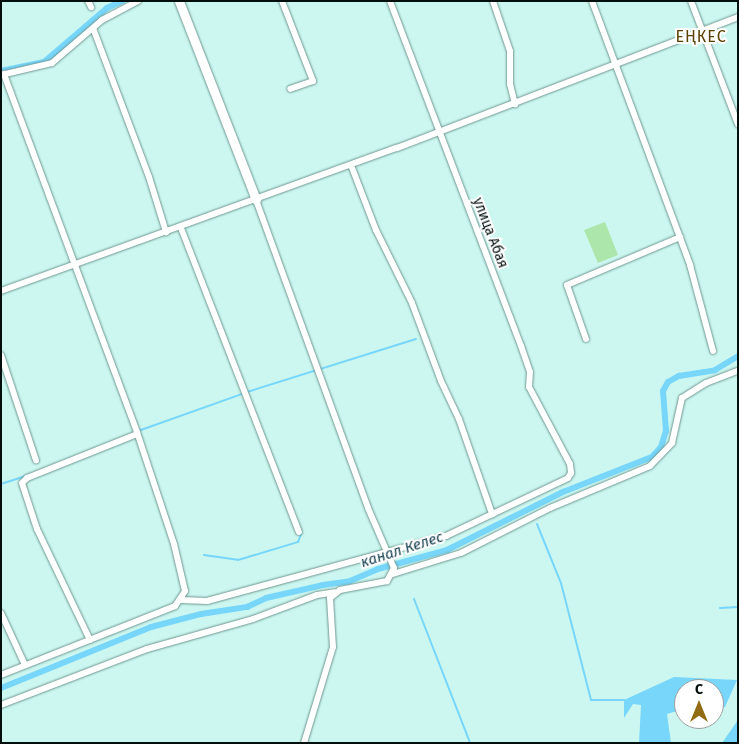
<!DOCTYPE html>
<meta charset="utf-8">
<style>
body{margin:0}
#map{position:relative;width:739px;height:744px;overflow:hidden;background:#ccf7f0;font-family:"Fira Sans",sans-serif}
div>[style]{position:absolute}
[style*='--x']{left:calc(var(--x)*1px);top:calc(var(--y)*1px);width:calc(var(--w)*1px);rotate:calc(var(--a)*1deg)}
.green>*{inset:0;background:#ace6aa}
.water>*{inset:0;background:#77d6fa}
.stream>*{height:2px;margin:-1px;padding:0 1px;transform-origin:1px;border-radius:1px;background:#77d6fa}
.canal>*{height:6px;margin:-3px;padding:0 3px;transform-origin:3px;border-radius:3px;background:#77d6fa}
.roads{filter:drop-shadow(0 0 1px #6e9791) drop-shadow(0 0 1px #6e9791)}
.street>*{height:6px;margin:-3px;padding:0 3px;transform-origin:3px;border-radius:3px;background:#fff}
.secondary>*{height:9px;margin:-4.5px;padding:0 4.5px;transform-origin:4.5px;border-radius:4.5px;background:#fff}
span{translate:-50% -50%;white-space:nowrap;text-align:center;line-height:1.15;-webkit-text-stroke:4px #fff;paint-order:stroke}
.street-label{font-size:14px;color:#020f0d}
.water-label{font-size:15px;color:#184251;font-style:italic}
.quarter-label{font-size:16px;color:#5a4101;letter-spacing:1px}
.frame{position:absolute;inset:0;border:2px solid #020f0d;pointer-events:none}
.north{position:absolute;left:674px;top:679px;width:50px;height:50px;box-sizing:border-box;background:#fff;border:1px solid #9a9f9e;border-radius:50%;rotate:0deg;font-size:14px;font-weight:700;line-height:20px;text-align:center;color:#020f0d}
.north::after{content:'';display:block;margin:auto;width:18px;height:22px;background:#916c12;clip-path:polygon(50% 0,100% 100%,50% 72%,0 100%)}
</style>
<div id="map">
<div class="green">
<div style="clip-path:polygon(605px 222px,618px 255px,598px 263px,584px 230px)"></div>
</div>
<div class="water">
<div style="clip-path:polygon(674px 677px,737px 680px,725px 707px,714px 712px,714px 689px,684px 689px,684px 709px,667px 714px,671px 743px,639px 743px,641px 705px,633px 704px,624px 718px,624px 700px)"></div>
<div style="clip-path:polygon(738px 720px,738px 743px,722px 743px)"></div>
</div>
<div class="stream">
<div style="--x:247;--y:392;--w:177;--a:-17.4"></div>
<div style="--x:138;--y:431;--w:110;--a:-19.6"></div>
<div style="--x:1;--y:484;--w:25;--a:-18"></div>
<div style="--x:537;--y:524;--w:64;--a:67.9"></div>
<div style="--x:561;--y:583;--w:121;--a:75.6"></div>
<div style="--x:591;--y:700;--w:33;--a:0"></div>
<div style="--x:204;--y:555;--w:34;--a:8"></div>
<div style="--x:238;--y:560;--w:63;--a:-16.7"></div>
<div style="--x:298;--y:542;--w:9;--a:-69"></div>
<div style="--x:414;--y:599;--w:155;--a:68.7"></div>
<div style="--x:720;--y:608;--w:18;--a:-3"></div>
</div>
<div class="canal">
<div style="--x:1;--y:71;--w:44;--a:-11.8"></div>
<div style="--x:44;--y:62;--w:83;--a:-40.6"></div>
<div style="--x:107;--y:8;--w:17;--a:-25"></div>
<div style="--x:1;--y:688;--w:162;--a:-22.1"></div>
<div style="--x:151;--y:627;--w:52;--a:-14.6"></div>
<div style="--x:201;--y:614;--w:47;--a:-8.7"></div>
<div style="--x:247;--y:607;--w:21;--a:-25"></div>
<div style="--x:266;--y:598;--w:58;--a:-12.8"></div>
<div style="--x:323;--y:585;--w:27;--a:-8"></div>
<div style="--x:350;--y:581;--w:30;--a:-23"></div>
<div style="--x:378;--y:569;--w:72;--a:-15.4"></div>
<div style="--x:447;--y:550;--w:130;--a:-26.6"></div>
<div style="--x:563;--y:492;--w:96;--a:-21.5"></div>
<div style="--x:652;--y:457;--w:13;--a:-48"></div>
<div style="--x:661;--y:447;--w:17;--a:-73"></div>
<div style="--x:666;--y:431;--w:40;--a:-94.3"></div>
<div style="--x:663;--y:391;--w:10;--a:-61"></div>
<div style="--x:668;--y:382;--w:13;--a:-29"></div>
<div style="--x:679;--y:376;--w:36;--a:-9"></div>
<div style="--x:715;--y:370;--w:27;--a:-31"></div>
</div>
<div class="roads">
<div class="street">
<div style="--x:88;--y:1;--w:7;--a:63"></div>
<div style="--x:282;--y:1;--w:86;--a:68.8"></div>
<div style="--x:313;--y:81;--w:24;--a:161"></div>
<div style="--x:493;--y:1;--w:53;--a:71.2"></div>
<div style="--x:510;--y:51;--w:33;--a:90"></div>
<div style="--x:510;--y:84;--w:21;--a:76"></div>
<div style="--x:592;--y:1;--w:282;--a:69.6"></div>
<div style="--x:690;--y:265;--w:89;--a:75"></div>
<div style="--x:691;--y:1;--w:132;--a:69.1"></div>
<div style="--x:93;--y:28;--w:159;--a:69.4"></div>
<div style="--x:149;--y:177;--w:58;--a:72.8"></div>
<div style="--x:1;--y:75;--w:52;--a:-13.2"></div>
<div style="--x:52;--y:63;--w:66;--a:-40.7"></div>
<div style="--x:102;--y:20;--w:41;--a:-27.8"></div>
<div style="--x:351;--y:165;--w:70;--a:69"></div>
<div style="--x:376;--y:230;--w:81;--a:63.7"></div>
<div style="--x:412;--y:303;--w:83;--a:69.6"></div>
<div style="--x:441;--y:381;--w:42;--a:64.7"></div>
<div style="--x:459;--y:419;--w:101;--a:70.8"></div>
<div style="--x:256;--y:200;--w:328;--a:70"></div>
<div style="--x:368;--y:508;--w:65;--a:66.6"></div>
<div style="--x:394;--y:568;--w:15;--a:118"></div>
<div style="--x:387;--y:581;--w:48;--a:169.2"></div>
<div style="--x:340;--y:590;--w:13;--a:141"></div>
<div style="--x:330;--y:598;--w:49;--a:86.5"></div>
<div style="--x:333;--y:647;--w:100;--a:106.8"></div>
<div style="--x:181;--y:228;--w:326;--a:68.8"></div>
<div style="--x:1;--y:291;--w:421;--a:-19.9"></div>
<div style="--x:397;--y:148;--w:365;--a:-21"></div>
<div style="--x:586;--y:339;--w:57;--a:-109.4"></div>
<div style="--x:567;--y:285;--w:123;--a:-23"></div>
<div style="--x:1;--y:355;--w:111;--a:71.6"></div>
<div style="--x:393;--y:574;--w:71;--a:-17.2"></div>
<div style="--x:461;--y:553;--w:100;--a:-26.8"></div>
<div style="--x:550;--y:508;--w:108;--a:-22.8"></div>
<div style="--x:650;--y:466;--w:32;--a:-46"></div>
<div style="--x:672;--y:443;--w:46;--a:-77.5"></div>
<div style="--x:682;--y:398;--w:28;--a:-32"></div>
<div style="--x:706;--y:383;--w:34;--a:-21"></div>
<div style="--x:181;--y:600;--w:26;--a:2"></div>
<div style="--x:207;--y:601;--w:248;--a:-15.2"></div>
<div style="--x:446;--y:536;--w:135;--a:-25.4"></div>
<div style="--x:568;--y:478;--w:6;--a:-59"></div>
<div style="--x:571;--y:473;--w:9;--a:-96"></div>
<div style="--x:570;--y:464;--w:87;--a:-118"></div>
<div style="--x:529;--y:387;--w:15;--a:-86"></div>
<div style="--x:530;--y:372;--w:28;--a:-109"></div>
<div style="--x:521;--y:346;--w:369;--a:-110.8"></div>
<div style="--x:1;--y:613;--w:57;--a:65.2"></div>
<div style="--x:90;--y:640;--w:123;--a:-115.5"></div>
<div style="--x:37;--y:529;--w:48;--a:-108.1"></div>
<div style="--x:22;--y:483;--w:7;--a:-45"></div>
<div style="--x:27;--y:478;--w:118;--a:-21.8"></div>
<div style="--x:1;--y:675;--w:187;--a:-21.6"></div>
<div style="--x:175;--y:606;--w:18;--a:-56"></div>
<div style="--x:185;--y:591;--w:48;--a:-103.2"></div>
<div style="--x:174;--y:544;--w:118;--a:-108.3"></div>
<div style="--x:137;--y:432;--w:382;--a:-110.4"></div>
<div style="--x:1;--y:705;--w:156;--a:-21"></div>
<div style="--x:147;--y:649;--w:110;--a:-15.8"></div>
<div style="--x:253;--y:619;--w:68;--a:-20.6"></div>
<div style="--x:317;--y:595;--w:18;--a:-9"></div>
</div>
<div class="secondary">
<div style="--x:179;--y:1;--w:213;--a:68.8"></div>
</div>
</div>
<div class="street-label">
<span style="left:490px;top:233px;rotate:69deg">улица Абая</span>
</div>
<div class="water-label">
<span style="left:402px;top:550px;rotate:-18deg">канал Келес</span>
</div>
<div class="quarter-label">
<span style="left:701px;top:37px">ЕҢКЕС</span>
</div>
<div class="frame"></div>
<div class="north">С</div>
</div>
